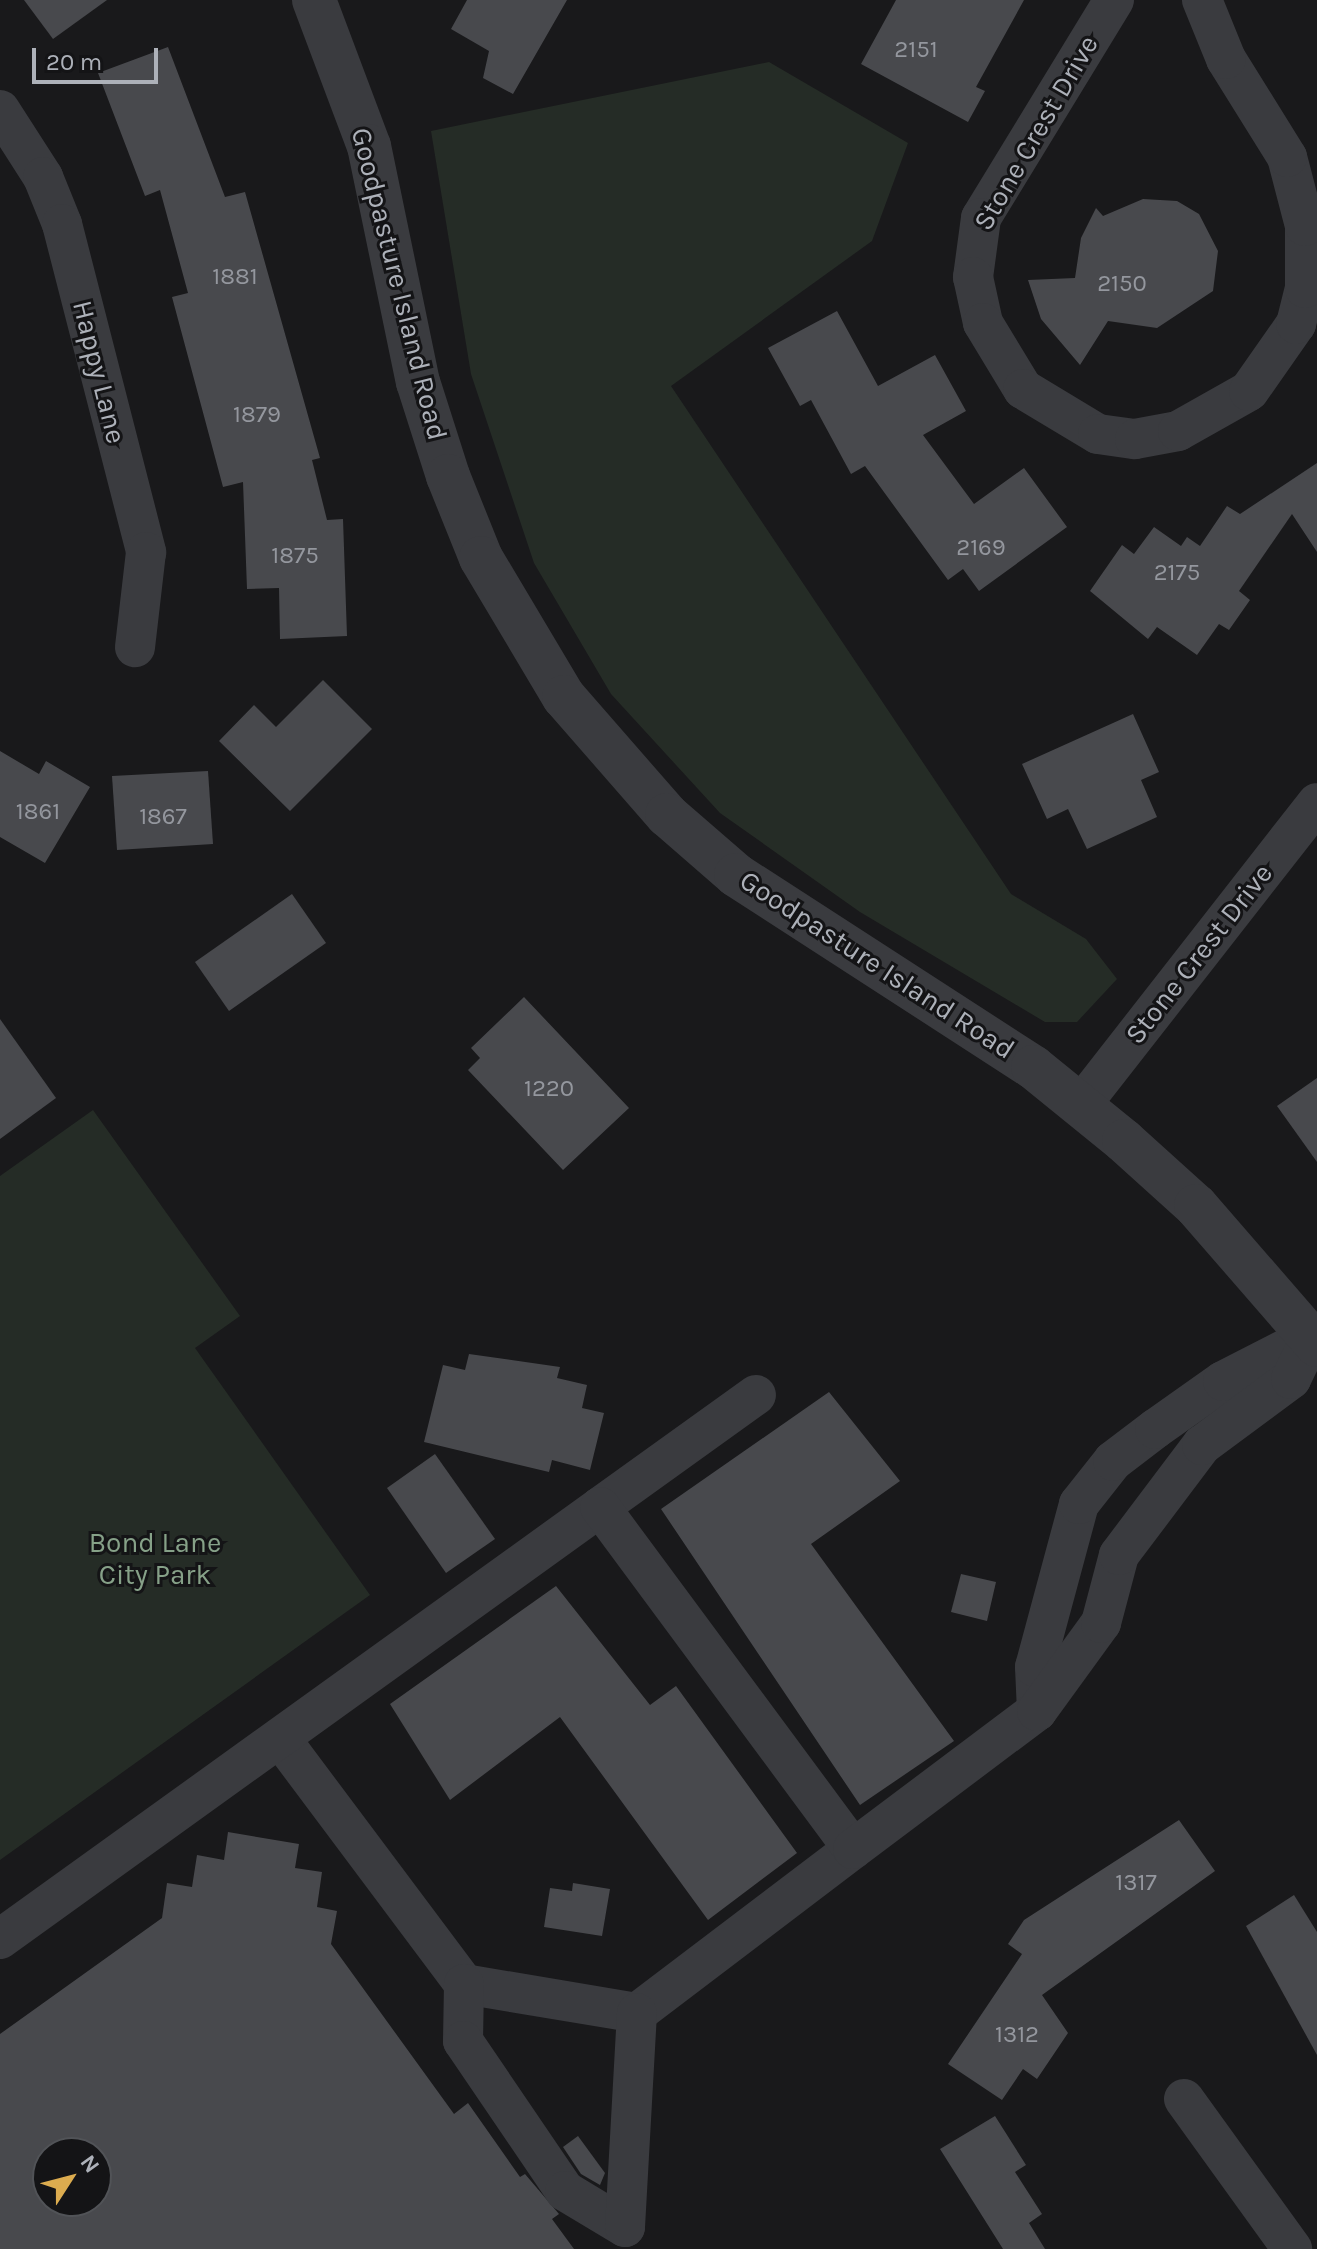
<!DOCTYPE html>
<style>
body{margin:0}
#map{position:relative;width:1317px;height:2249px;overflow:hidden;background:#19191b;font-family:Karla,sans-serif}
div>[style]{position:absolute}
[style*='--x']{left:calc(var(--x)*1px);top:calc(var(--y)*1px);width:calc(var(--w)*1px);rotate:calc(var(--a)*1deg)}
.green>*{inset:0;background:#252c26}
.building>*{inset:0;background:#48494d}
.minor>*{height:40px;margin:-20px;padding:0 20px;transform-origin:20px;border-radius:20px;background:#3a3b3f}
.tertiary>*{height:44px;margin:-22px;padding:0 22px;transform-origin:22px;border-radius:22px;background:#3a3b3f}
span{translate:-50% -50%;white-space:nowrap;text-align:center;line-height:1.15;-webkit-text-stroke:6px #141416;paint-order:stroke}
.number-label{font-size:24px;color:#94979e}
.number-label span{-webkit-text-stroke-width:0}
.street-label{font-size:28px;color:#adb1b9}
.park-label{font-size:28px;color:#86a188}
.north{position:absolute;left:32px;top:2137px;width:80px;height:80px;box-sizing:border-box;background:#141416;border:2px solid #515357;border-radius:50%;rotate:54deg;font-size:22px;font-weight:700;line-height:32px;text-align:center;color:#adb1b9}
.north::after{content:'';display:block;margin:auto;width:28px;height:36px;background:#dcac4f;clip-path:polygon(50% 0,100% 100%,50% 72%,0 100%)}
.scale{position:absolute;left:32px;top:48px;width:126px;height:36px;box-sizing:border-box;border:4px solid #adb1b9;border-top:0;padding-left:10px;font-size:24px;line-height:28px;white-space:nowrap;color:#adb1b9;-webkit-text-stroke:6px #141416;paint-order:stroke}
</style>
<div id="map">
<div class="green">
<div style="clip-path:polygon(769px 62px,908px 143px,872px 241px,671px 386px,1011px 894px,1086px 939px,1117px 979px,1077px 1022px,1045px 1022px,860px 912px,720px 813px,611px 694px,534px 563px,471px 374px,431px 131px)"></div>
<div style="clip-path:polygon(93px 1110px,240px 1316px,195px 1348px,370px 1595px,0 1860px,0 1176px)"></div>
</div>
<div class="building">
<div style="clip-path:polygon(24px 0,107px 0,53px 39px)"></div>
<div style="clip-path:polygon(467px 0,567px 0,513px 94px,483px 78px,489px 51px,451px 29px)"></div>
<div style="clip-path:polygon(896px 0,1024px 0,976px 87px,985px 91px,968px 122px,861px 64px)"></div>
<div style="clip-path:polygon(168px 47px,225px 197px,245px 192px,320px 458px,312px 460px,327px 520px,343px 519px,347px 636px,280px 639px,279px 588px,247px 589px,243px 482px,223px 487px,172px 297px,188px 293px,160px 190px,145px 196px,98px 73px)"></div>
<div style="clip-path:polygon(1143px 199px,1177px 201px,1199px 214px,1218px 251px,1213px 291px,1157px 328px,1108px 321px,1080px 365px,1041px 319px,1028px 280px,1075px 278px,1081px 238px,1096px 208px,1103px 216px)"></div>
<div style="clip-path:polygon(837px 311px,878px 386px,935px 355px,966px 411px,923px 435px,974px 504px,1024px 468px,1067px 527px,979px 591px,963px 569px,948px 580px,865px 466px,851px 474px,811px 400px,800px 406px,768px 348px)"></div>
<div style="clip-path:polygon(1317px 463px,1317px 552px,1292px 514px,1239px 591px,1250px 600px,1229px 630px,1219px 624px,1197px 655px,1157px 627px,1148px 639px,1090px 591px,1122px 545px,1134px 554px,1154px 527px,1181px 546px,1187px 537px,1200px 546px,1227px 506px,1240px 514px)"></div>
<div style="clip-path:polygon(323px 680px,372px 729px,290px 811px,219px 741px,254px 705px,276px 727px)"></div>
<div style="clip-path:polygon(1133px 714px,1159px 772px,1141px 780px,1157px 817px,1087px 849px,1068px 809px,1047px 819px,1022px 764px)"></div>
<div style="clip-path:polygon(0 751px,39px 774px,46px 761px,90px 787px,45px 863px,0 837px)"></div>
<div style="clip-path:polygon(208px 771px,213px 844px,117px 850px,112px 776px)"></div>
<div style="clip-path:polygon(292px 894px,326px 943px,229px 1011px,195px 962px)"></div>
<div style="clip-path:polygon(524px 997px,629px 1108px,563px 1170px,468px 1070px,480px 1058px,471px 1048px)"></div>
<div style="clip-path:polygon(0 1019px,56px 1098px,0 1139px)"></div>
<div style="clip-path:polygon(1317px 1078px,1317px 1162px,1277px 1106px)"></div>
<div style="clip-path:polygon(469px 1354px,560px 1367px,557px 1378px,587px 1385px,582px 1408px,604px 1413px,590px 1470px,552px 1460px,549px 1472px,424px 1442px,443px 1365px,465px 1370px)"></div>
<div style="clip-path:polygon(829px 1392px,900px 1481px,811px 1544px,954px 1741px,860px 1805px,661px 1509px)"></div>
<div style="clip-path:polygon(435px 1454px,495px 1539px,446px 1573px,387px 1488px)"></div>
<div style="clip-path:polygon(961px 1574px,996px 1582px,987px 1621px,951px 1612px)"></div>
<div style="clip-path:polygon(556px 1586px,650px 1705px,676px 1686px,797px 1853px,708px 1920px,560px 1717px,450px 1800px,390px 1704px)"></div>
<div style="clip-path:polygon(1179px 1820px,1215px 1871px,1042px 1995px,1068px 2033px,1037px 2079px,1023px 2069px,1002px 2100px,948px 2064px,1022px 1954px,1008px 1944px,1024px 1920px)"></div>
<div style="clip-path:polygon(evenodd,228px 1832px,299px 1844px,295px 1868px,322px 1872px,317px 1907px,337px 1911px,331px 1944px,454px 2114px,468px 2103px,520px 2177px,525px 2174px,559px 2214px,552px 2219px,574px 2249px,0 2249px,0 2034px,162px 1918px,167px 1883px,192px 1887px,197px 1855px,224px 1860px,228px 1832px,48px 2153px,96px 2153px,96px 2201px,48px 2201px,48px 2153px)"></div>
<div style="clip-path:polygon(573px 1883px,610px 1889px,602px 1936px,544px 1927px,550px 1888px,572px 1891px)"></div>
<div style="clip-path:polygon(1294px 1895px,1317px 1932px,1317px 2055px,1246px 1926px)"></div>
<div style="clip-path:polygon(995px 2116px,1026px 2165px,1015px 2172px,1042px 2214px,1029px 2223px,1045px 2249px,1003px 2249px,940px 2149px)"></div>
<div style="clip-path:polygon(578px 2136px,605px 2173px,600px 2185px,581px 2174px,563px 2147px)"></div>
</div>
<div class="minor">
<div style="--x:1114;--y:0;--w:255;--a:121.4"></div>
<div style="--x:981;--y:218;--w:60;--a:97.7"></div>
<div style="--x:973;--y:277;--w:47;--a:77.7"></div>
<div style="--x:983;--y:323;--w:77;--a:58.8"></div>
<div style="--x:1023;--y:389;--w:87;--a:31"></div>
<div style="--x:1098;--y:434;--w:37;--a:8"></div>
<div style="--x:1135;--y:439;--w:44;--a:-10.5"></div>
<div style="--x:1178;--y:431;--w:81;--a:-29.4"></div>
<div style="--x:1249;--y:391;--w:82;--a:-55"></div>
<div style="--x:1296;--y:324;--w:37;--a:-76"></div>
<div style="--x:1305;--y:288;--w:62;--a:-90"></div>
<div style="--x:1305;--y:226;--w:71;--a:-104.6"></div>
<div style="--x:1287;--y:157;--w:115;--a:-121.9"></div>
<div style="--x:1226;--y:59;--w:64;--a:-112.1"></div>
<div style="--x:0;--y:110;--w:80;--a:57.3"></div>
<div style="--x:43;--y:177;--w:51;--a:68"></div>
<div style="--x:62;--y:224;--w:339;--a:75.6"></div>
<div style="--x:146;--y:552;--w:96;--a:96.6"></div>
<div style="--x:1081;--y:1105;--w:383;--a:-52"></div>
<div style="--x:600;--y:1507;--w:192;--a:-35.7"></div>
<div style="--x:1037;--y:1711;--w:44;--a:-92.6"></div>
<div style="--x:1035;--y:1667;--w:169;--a:-74.9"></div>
<div style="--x:1079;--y:1504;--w:55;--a:-51.7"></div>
<div style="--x:1113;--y:1461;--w:53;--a:-37.3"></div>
<div style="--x:1155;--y:1429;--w:83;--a:-35.2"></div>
<div style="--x:1223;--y:1381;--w:106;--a:-27.1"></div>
<div style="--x:280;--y:1738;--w:307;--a:53.2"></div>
<div style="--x:464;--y:1984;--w:175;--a:9.5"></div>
<div style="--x:637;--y:2013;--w:271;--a:-37.2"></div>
<div style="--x:0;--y:1939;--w:739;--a:-35.75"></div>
<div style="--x:600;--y:1507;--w:425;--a:53.5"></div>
<div style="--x:853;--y:1849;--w:230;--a:-36.9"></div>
<div style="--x:1037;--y:1711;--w:109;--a:-54"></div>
<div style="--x:1101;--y:1623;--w:70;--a:-75.2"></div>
<div style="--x:1119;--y:1555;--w:138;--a:-53"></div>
<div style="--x:1202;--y:1445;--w:111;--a:-36.6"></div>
<div style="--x:1291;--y:1379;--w:47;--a:-64.5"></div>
<div style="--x:464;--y:1984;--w:57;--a:91"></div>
<div style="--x:463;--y:2041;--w:181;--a:55.8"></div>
<div style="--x:565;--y:2191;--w:70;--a:31"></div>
<div style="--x:625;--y:2227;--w:214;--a:-86.8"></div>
<div style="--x:1184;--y:2099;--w:185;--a:54.2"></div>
</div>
<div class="tertiary">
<div style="--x:314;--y:0;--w:156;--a:69.4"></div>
<div style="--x:369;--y:146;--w:241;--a:78.3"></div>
<div style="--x:418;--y:382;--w:99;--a:72.3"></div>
<div style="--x:448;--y:476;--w:88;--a:68.1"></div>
<div style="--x:481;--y:558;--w:162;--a:59.2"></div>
<div style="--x:564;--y:697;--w:157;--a:48.9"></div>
<div style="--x:667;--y:815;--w:91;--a:41"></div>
<div style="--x:736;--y:875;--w:354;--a:32.9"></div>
<div style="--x:1033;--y:1067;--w:117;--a:39.1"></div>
<div style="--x:1124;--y:1141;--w:97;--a:42.1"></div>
<div style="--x:1196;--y:1206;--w:184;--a:49"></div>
</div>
<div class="number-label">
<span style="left:916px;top:50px">2151</span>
<span style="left:235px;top:277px">1881</span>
<span style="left:1122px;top:284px">2150</span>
<span style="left:257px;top:415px">1879</span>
<span style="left:981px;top:548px">2169</span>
<span style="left:295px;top:556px">1875</span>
<span style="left:1177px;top:573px">2175</span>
<span style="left:38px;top:812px">1861</span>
<span style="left:163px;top:817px">1867</span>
<span style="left:549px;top:1089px">1220</span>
<span style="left:1136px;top:1883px">1317</span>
<span style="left:1017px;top:2035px">1312</span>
</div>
<div class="street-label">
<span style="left:1036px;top:133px;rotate:-60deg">Stone Crest Drive</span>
<span style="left:399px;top:284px;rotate:76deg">Goodpasture Island Road</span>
<span style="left:99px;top:372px;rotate:76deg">Happy Lane</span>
<span style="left:1199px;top:954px;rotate:-52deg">Stone Crest Drive</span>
<span style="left:877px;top:965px;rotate:33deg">Goodpasture Island Road</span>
</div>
<div class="park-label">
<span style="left:155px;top:1559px">Bond Lane<br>City Park</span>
</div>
<div class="north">N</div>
<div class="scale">20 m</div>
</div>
